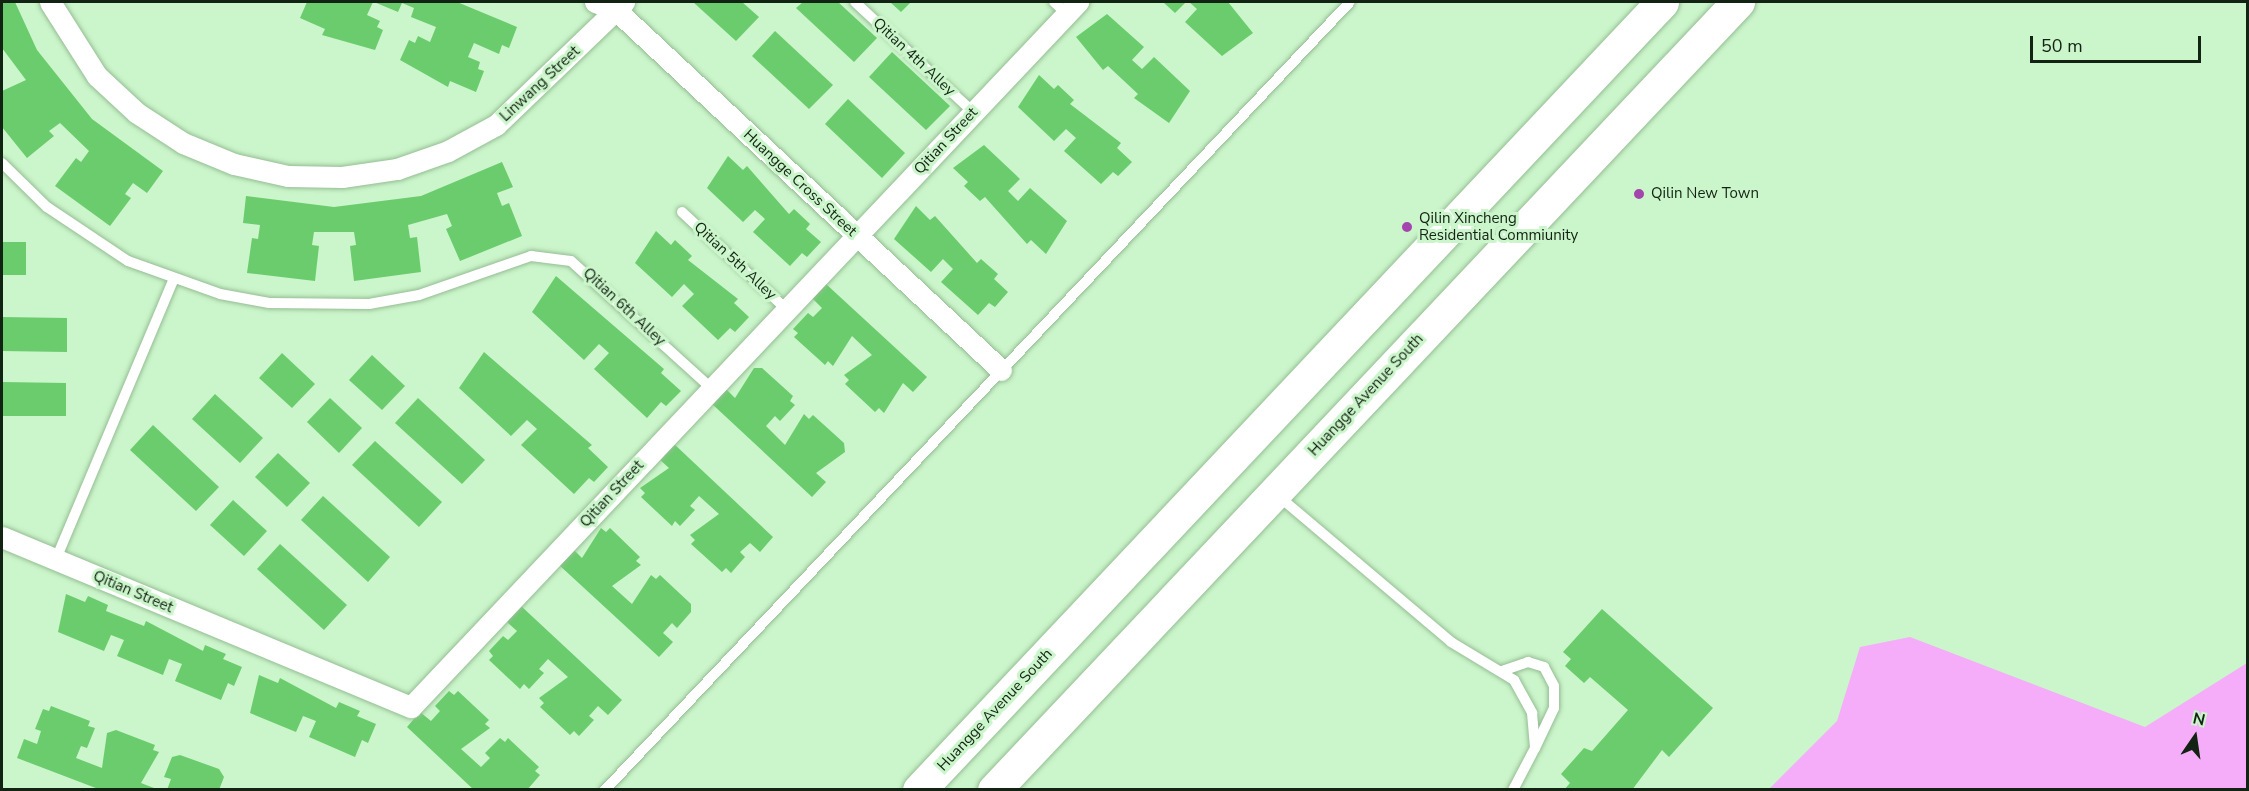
<!DOCTYPE html>
<style>
body{margin:0}
#map{position:relative;width:2249px;height:791px;overflow:hidden;background:#cbf5ca;font-family:"Nunito Sans",sans-serif}
div>[style]{position:absolute}
[style*='--x']{left:calc(var(--x)*1px);top:calc(var(--y)*1px);width:calc(var(--w)*1px);rotate:calc(var(--a)*1deg)}
.water>*{inset:0;background:#f5adfa}
.building>*{inset:0;background:#6acc6d}
.roads{filter:drop-shadow(0 0 2px #95bd94) drop-shadow(0 0 2px #95bd94)}
.service>*{height:10px;margin:-5px;padding:0 5px;transform-origin:5px;border-radius:5px;background:#fff}
.minor>*{height:21px;margin:-10.5px;padding:0 10.5px;transform-origin:10.5px;border-radius:10.5px;background:#fff}
.primary>*{height:33px;margin:-16.5px;padding:0 16.5px;transform-origin:16.5px;border-radius:16.5px;background:#fff}
.dots>*{width:16px;height:16px;translate:-50% -50%;box-sizing:border-box;border:3px solid #cbf5ca;border-radius:50%}
span{translate:-50% -50%;white-space:nowrap;text-align:center;line-height:1.15;-webkit-text-stroke:6px #cbf5ca;paint-order:stroke}
.street-label{font-size:15px;color:#132313}
.poi-label{font-size:15px;color:#132313}
.left{translate:0 -50%;text-align:left}
.frame{position:absolute;inset:0;border:3px solid #132313;pointer-events:none}
.north{position:absolute;left:2165px;top:707px;width:60px;height:60px;-webkit-text-stroke:4px #cbf5ca;paint-order:stroke;rotate:13deg;font-size:16px;font-weight:700;line-height:24px;text-align:center;color:#132313}
.north::after{content:'';display:block;margin:auto;width:21px;height:27px;background:#132313;clip-path:polygon(50% 0,100% 100%,50% 72%,0 100%)}
.scale{position:absolute;left:2030px;top:36px;width:171px;height:27px;box-sizing:border-box;border:3px solid #132313;border-top:0;padding-left:8px;font-size:18px;line-height:21px;white-space:nowrap;color:#132313;-webkit-text-stroke:4px #cbf5ca;paint-order:stroke}
</style>
<div id="map">
<div class="water">
<div style="clip-path:polygon(1910px 637px,2145px 727px,2247px 663px,2247px 789px,1769px 789px,1837px 721px,1860px 647px)"></div>
</div>
<div class="building">
<div style="clip-path:polygon(2px 2px,15px 2px,37px 50px,92px 119px,163px 171px,147px 193px,133px 183px,125px 194px,131px 198px,110px 226px,55px 186px,76px 158px,81px 162px,89px 151px,60px 123px,49px 131px,54px 136px,27px 158px,2px 127px,2px 91px,26px 80px,2px 48px)"></div>
<div style="clip-path:polygon(307px 2px,373px 2px,367px 15px,380px 21px,377px 27px,383px 30px,375px 50px,322px 35px,325px 29px,300px 18px)"></div>
<div style="clip-path:polygon(374px 2px,457px 2px,517px 27px,509px 48px,502px 45px,499px 54px,474px 43px,468px 57px,480px 62px,478px 69px,484px 71px,476px 92px,450px 81px,448px 87px,400px 60px,409px 40px,415px 43px,418px 36px,430px 42px,436px 27px,411px 17px,414px 8px,402px 3px,398px 12px)"></div>
<div style="clip-path:polygon(693px 2px,742px 2px,759px 17px,736px 41px)"></div>
<div style="clip-path:polygon(803px 2px,838px 2px,877px 38px,854px 62px,796px 8px)"></div>
<div style="clip-path:polygon(890px 2px,911px 2px,901px 12px)"></div>
<div style="clip-path:polygon(1163px 2px,1186px 2px,1175px 13px)"></div>
<div style="clip-path:polygon(1189px 2px,1228px 2px,1253px 33px,1222px 56px,1185px 22px,1197px 9px)"></div>
<div style="clip-path:polygon(1107px 14px,1144px 47px,1132px 60px,1142px 69px,1154px 57px,1190px 91px,1169px 123px,1134px 98px,1138px 94px,1108px 66px,1103px 70px,1076px 37px)"></div>
<div style="clip-path:polygon(775px 31px,833px 85px,809px 109px,752px 56px)"></div>
<div style="clip-path:polygon(892px 52px,950px 106px,926px 130px,869px 77px)"></div>
<div style="clip-path:polygon(1039px 75px,1054px 89px,1058px 85px,1074px 100px,1070px 104px,1121px 143px,1117px 148px,1132px 162px,1118px 176px,1113px 172px,1101px 184px,1064px 151px,1076px 138px,1066px 129px,1054px 141px,1018px 107px)"></div>
<div style="clip-path:polygon(848px 99px,905px 153px,882px 178px,825px 124px)"></div>
<div style="clip-path:polygon(984px 145px,1020px 179px,1008px 191px,1018px 201px,1030px 188px,1067px 221px,1046px 254px,1031px 240px,1027px 244px,985px 197px,980px 201px,964px 186px,968px 182px,953px 168px)"></div>
<div style="clip-path:polygon(728px 156px,743px 170px,747px 166px,789px 214px,794px 209px,810px 224px,806px 229px,821px 242px,807px 257px,802px 253px,790px 266px,753px 232px,765px 219px,755px 210px,743px 222px,707px 188px)"></div>
<div style="clip-path:polygon(502px 162px,513px 187px,497px 193px,502px 206px,509px 203px,522px 236px,460px 261px,446px 229px,452px 226px,447px 214px,408px 225px,410px 238px,417px 237px,421px 272px,354px 281px,350px 246px,356px 245px,354px 232px,314px 232px,312px 245px,319px 246px,315px 281px,247px 273px,252px 238px,258px 239px,260px 225px,243px 223px,246px 196px,334px 207px,421px 196px)"></div>
<div style="clip-path:polygon(916px 206px,930px 220px,935px 216px,977px 263px,981px 259px,998px 274px,994px 279px,1008px 292px,995px 307px,989px 303px,978px 315px,941px 282px,953px 269px,943px 259px,931px 272px,894px 239px)"></div>
<div style="clip-path:polygon(656px 231px,671px 245px,675px 240px,692px 256px,688px 260px,738px 299px,734px 303px,749px 317px,735px 332px,730px 328px,718px 340px,682px 306px,694px 294px,684px 284px,672px 297px,635px 263px)"></div>
<div style="clip-path:polygon(2px 242px,26px 242px,26px 275px,2px 275px)"></div>
<div style="clip-path:polygon(556px 276px,664px 369px,661px 373px,681px 391px,666px 406px,661px 402px,647px 418px,594px 369px,609px 353px,599px 344px,584px 360px,532px 312px)"></div>
<div style="clip-path:polygon(826px 284px,927px 377px,913px 392px,903px 383px,884px 413px,879px 408px,875px 412px,845px 384px,849px 380px,844px 375px,872px 355px,852px 336px,833px 366px,828px 361px,825px 365px,794px 337px,798px 333px,793px 329px,808px 313px,813px 317px,822px 308px,812px 298px)"></div>
<div style="clip-path:polygon(2px 317px,67px 318px,67px 352px,2px 351px)"></div>
<div style="clip-path:polygon(484px 352px,592px 445px,588px 448px,608px 467px,594px 482px,589px 478px,574px 494px,521px 445px,537px 429px,527px 420px,511px 436px,459px 388px)"></div>
<div style="clip-path:polygon(282px 353px,315px 384px,292px 408px,259px 378px)"></div>
<div style="clip-path:polygon(372px 355px,405px 386px,382px 410px,349px 380px)"></div>
<div style="clip-path:polygon(754px 368px,762px 368px,793px 396px,790px 401px,795px 405px,780px 421px,775px 416px,766px 426px,785px 445px,804px 414px,809px 419px,813px 415px,844px 443px,845px 452px,816px 473px,826px 482px,812px 497px,711px 403px,725px 388px,735px 398px)"></div>
<div style="clip-path:polygon(2px 382px,66px 383px,66px 416px,2px 416px)"></div>
<div style="clip-path:polygon(215px 394px,263px 438px,240px 463px,192px 419px)"></div>
<div style="clip-path:polygon(330px 398px,362px 428px,339px 453px,307px 422px)"></div>
<div style="clip-path:polygon(418px 398px,485px 460px,462px 484px,395px 423px)"></div>
<div style="clip-path:polygon(153px 425px,219px 487px,196px 511px,130px 450px)"></div>
<div style="clip-path:polygon(375px 441px,442px 502px,419px 527px,352px 465px)"></div>
<div style="clip-path:polygon(673px 443px,773px 537px,760px 552px,750px 543px,740px 552px,745px 557px,731px 573px,726px 568px,722px 572px,691px 544px,695px 540px,690px 535px,719px 514px,699px 496px,690px 506px,695px 510px,680px 526px,675px 521px,672px 526px,641px 497px,645px 493px,640px 488px,669px 468px,658px 458px)"></div>
<div style="clip-path:polygon(278px 453px,310px 483px,287px 507px,255px 477px)"></div>
<div style="clip-path:polygon(323px 496px,390px 557px,368px 582px,301px 520px)"></div>
<div style="clip-path:polygon(233px 500px,267px 531px,244px 556px,210px 525px)"></div>
<div style="clip-path:polygon(601px 528px,606px 532px,610px 528px,640px 557px,636px 561px,641px 565px,612px 586px,632px 604px,651px 575px,656px 579px,660px 575px,691px 604px,691px 612px,677px 628px,672px 623px,663px 633px,673px 642px,659px 657px,558px 564px,572px 548px,582px 558px)"></div>
<div style="clip-path:polygon(280px 544px,347px 605px,324px 630px,257px 569px)"></div>
<div style="clip-path:polygon(66px 594px,85px 602px,88px 596px,108px 605px,106px 611px,144px 626px,146px 621px,203px 651px,205px 645px,226px 654px,223px 659px,242px 667px,234px 686px,228px 683px,221px 700px,175px 681px,182px 664px,169px 659px,163px 675px,117px 656px,124px 640px,111px 635px,104px 651px,58px 632px)"></div>
<div style="clip-path:polygon(521px 606px,622px 700px,608px 715px,598px 706px,589px 716px,594px 720px,579px 736px,574px 731px,570px 735px,540px 707px,544px 703px,539px 698px,568px 677px,548px 659px,539px 669px,544px 673px,529px 689px,524px 684px,520px 689px,489px 660px,493px 656px,489px 651px,503px 636px,508px 640px,517px 631px,507px 622px)"></div>
<div style="clip-path:polygon(1602px 609px,1713px 708px,1669px 757px,1662px 750px,1632px 790px,1564px 790px,1570px 783px,1561px 774px,1584px 748px,1592px 751px,1628px 710px,1590px 677px,1584px 683px,1565px 666px,1571px 659px,1563px 652px)"></div>
<div style="clip-path:polygon(259px 675px,278px 683px,280px 678px,336px 708px,339px 702px,360px 711px,357px 716px,376px 724px,368px 743px,362px 740px,355px 757px,309px 737px,316px 721px,303px 716px,296px 732px,250px 713px)"></div>
<div style="clip-path:polygon(449px 691px,454px 695px,458px 691px,489px 720px,485px 724px,490px 728px,461px 749px,481px 767px,490px 758px,485px 753px,500px 738px,505px 742px,508px 738px,539px 767px,535px 771px,540px 775px,527px 790px,474px 790px,407px 727px,420px 712px,431px 721px,440px 711px,435px 706px)"></div>
<div style="clip-path:polygon(51px 706px,90px 721px,88px 726px,95px 728px,87px 748px,81px 746px,76px 758px,102px 768px,107px 733px,116px 730px,155px 745px,153px 750px,159px 752px,141px 783px,159px 790px,101px 790px,17px 758px,24px 739px,37px 744px,41px 731px,35px 729px,43px 709px,49px 711px)"></div>
<div style="clip-path:polygon(180px 755px,219px 769px,224px 777px,219px 790px,167px 790px,171px 779px,164px 777px,172px 757px)"></div>
</div>
<div class="roads">
<div class="service">
<div style="--x:855;--y:2;--w:161;--a:43"></div>
<div style="--x:1054;--y:2;--w:18;--a:43"></div>
<div style="--x:2;--y:163;--w:63;--a:44.4"></div>
<div style="--x:47;--y:207;--w:97;--a:33.7"></div>
<div style="--x:128;--y:261;--w:98;--a:19.7"></div>
<div style="--x:220;--y:294;--w:50;--a:10.4"></div>
<div style="--x:269;--y:303;--w:100;--a:0.6"></div>
<div style="--x:369;--y:304;--w:51;--a:-10.2"></div>
<div style="--x:419;--y:295;--w:119;--a:-19.2"></div>
<div style="--x:531;--y:256;--w:40;--a:7.1"></div>
<div style="--x:571;--y:261;--w:190;--a:42.2"></div>
<div style="--x:682;--y:212;--w:144;--a:43"></div>
<div style="--x:1276;--y:494;--w:229;--a:40.2"></div>
<div style="--x:1451;--y:642;--w:74;--a:31.1"></div>
<div style="--x:1514;--y:680;--w:38;--a:61"></div>
<div style="--x:1532;--y:713;--w:35;--a:85"></div>
<div style="--x:1535;--y:748;--w:47;--a:117.6"></div>
<div style="--x:56;--y:559;--w:303;--a:-67.2"></div>
<div style="--x:1502;--y:671;--w:28;--a:-19"></div>
<div style="--x:1528;--y:662;--w:17;--a:17"></div>
<div style="--x:1544;--y:667;--w:21;--a:62"></div>
<div style="--x:1554;--y:686;--w:22;--a:90"></div>
<div style="--x:1554;--y:708;--w:44;--a:115.4"></div>
<div style="--x:605;--y:790;--w:1084;--a:-46.61"></div>
</div>
<div class="minor">
<div style="--x:50;--y:2;--w:88;--a:57.6"></div>
<div style="--x:97;--y:76;--w:54;--a:42.8"></div>
<div style="--x:137;--y:113;--w:55;--a:33.1"></div>
<div style="--x:183;--y:143;--w:55;--a:22.4"></div>
<div style="--x:234;--y:164;--w:55;--a:12.5"></div>
<div style="--x:288;--y:176;--w:54;--a:1.1"></div>
<div style="--x:342;--y:177;--w:56;--a:-8.3"></div>
<div style="--x:397;--y:169;--w:54;--a:-19.4"></div>
<div style="--x:448;--y:151;--w:55;--a:-28.4"></div>
<div style="--x:496;--y:125;--w:178;--a:-43.9"></div>
<div style="--x:595;--y:2;--w:22;--a:21"></div>
<div style="--x:616;--y:10;--w:527;--a:43.08"></div>
<div style="--x:2;--y:537;--w:443;--a:22.6"></div>
<div style="--x:411;--y:707;--w:971;--a:-46.59"></div>
</div>
<div class="primary">
<div style="--x:919;--y:790;--w:1083;--a:-46.68"></div>
<div style="--x:994;--y:790;--w:1084;--a:-46.65"></div>
</div>
</div>
<div class="dots">
<div style="left:1639px;top:194px;background:#a444ad"></div>
<div style="left:1407px;top:227px;background:#a444ad"></div>
</div>
<div class="street-label">
<span style="left:914px;top:57px;rotate:43deg">Qitian 4th Alley</span>
<span style="left:540px;top:84px;rotate:-43deg">Linwang Street</span>
<span style="left:946px;top:141px;rotate:-47deg">Qitian Street</span>
<span style="left:800px;top:183px;rotate:43deg">Huangge Cross Street</span>
<span style="left:735px;top:261px;rotate:43deg">Qitian 5th Alley</span>
<span style="left:624px;top:307px;rotate:43deg">Qitian 6th Alley</span>
<span style="left:1366px;top:395px;rotate:-47deg">Huangge Avenue South</span>
<span style="left:612px;top:494px;rotate:-47deg">Qitian Street</span>
<span style="left:133px;top:592px;rotate:23deg">Qitian Street</span>
<span style="left:995px;top:710px;rotate:-47deg">Huangge Avenue South</span>
</div>
<div class="poi-label">
<span class="left" style="left:1651px;top:194px">Qilin New Town</span>
<span class="left" style="left:1419px;top:227px">Qilin Xincheng<br>Residential Commiunity</span>
</div>
<div class="frame"></div>
<div class="north">N</div>
<div class="scale">50 m</div>
</div>
